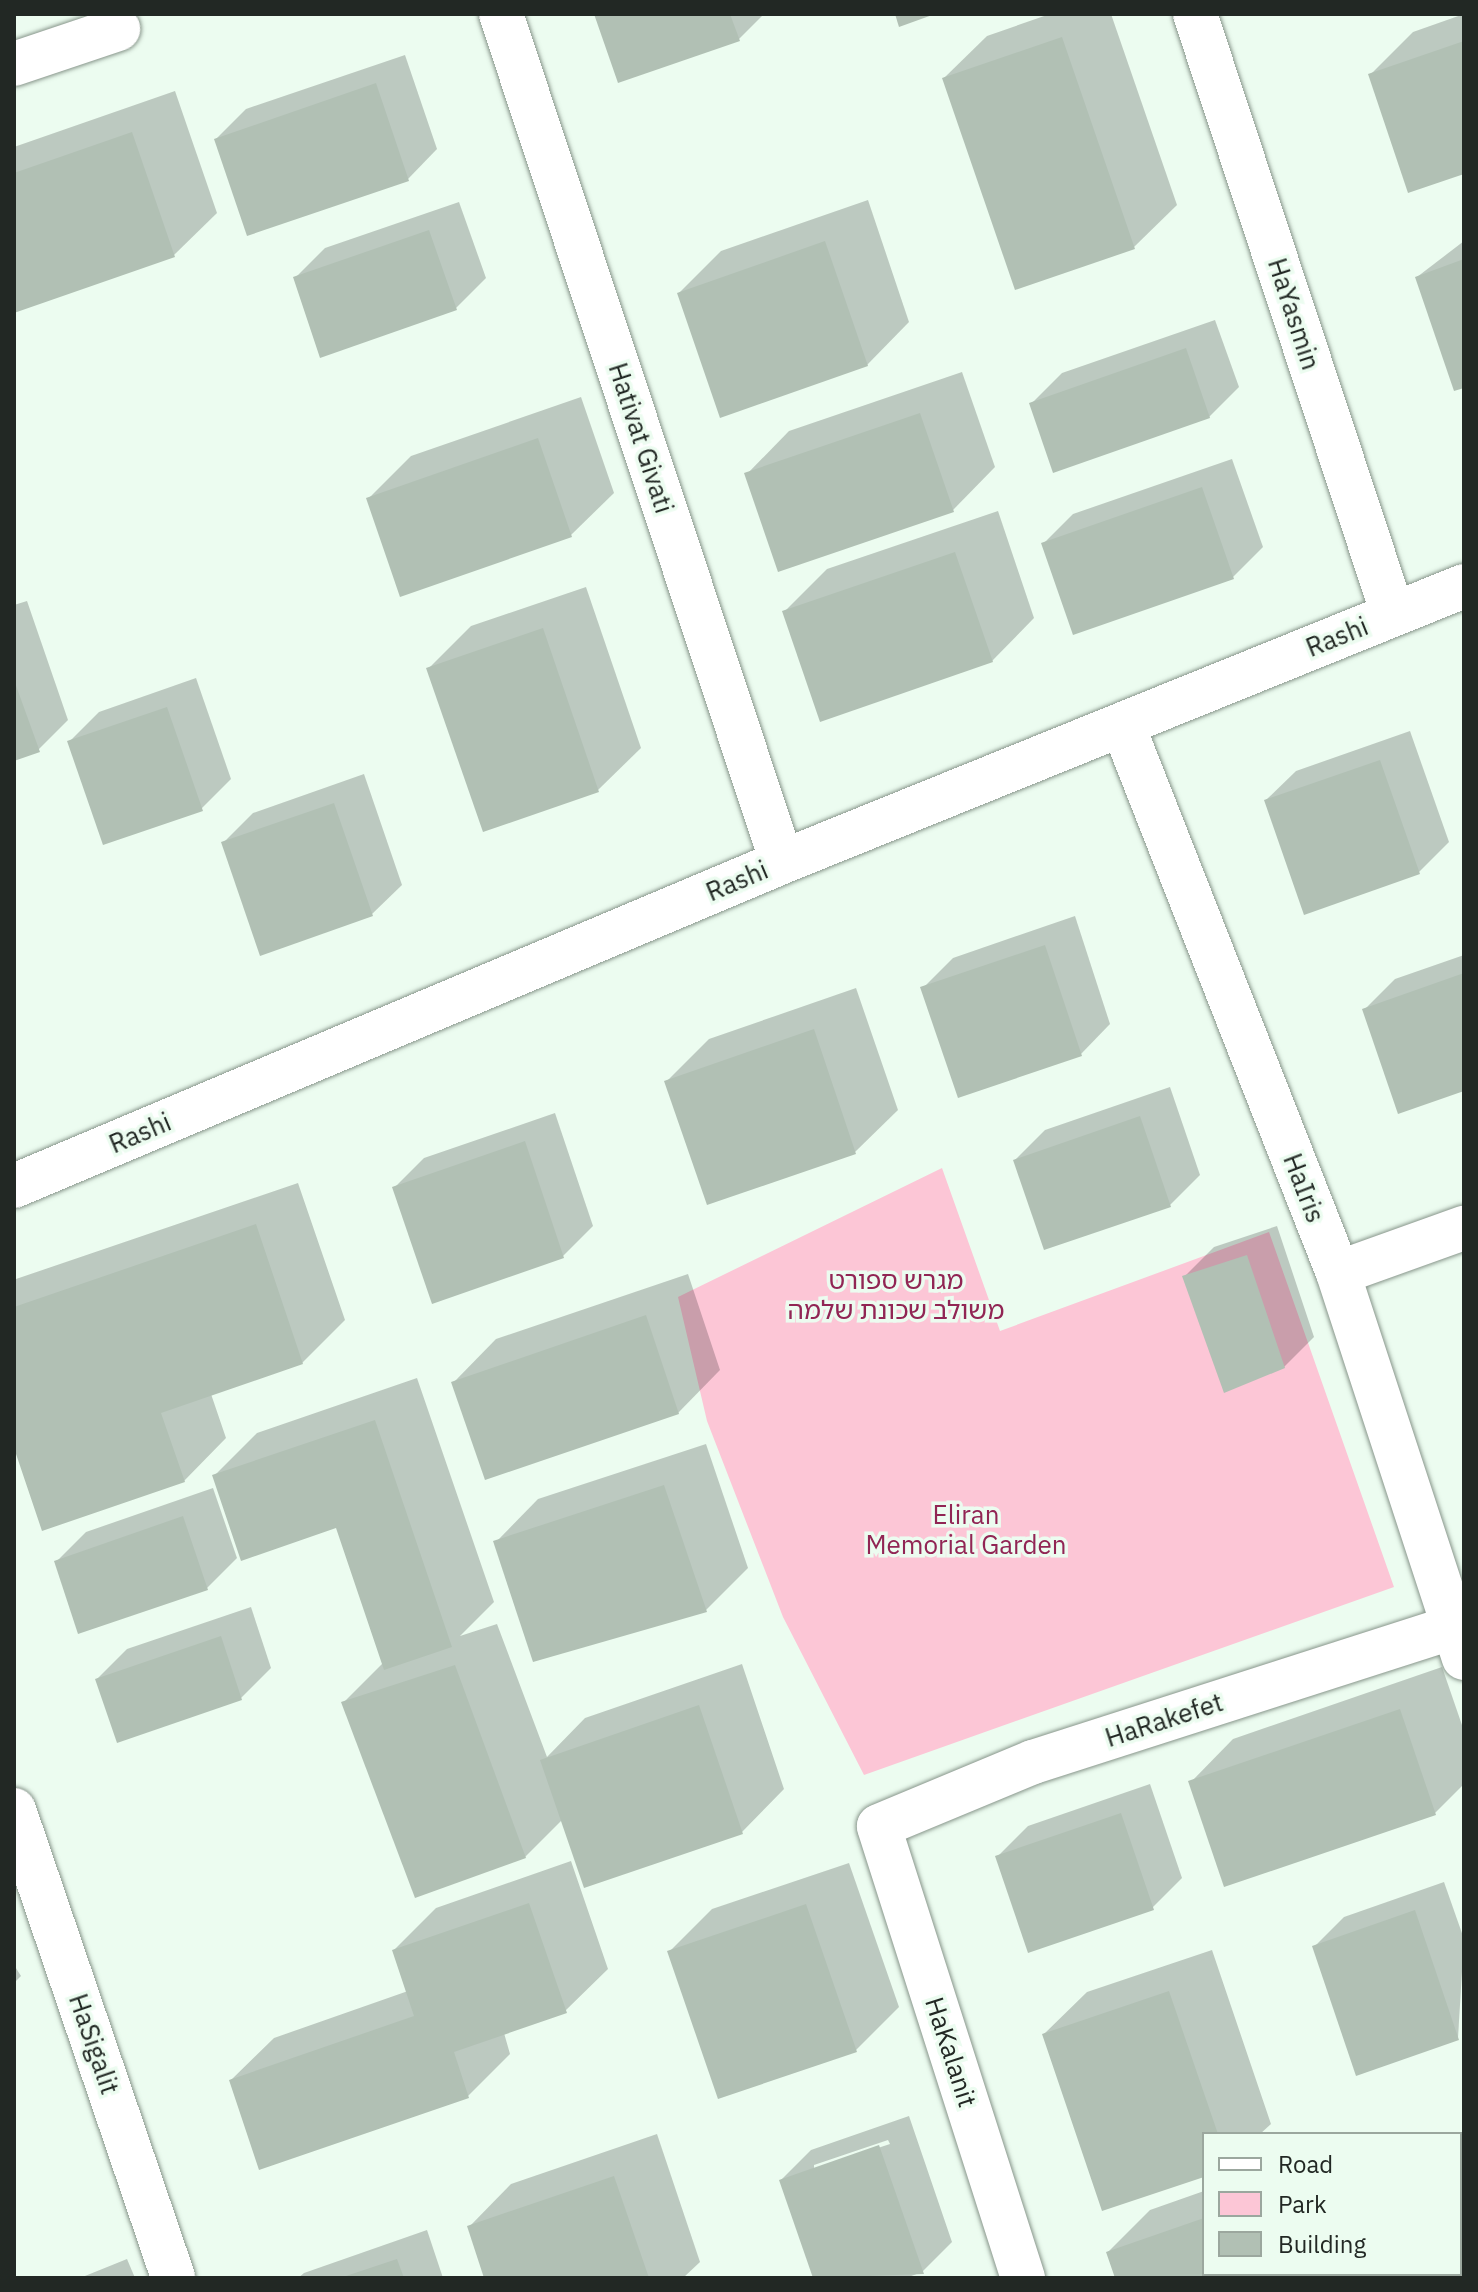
<!DOCTYPE html>
<meta charset="utf-8">
<style>
body{margin:0}
#map{position:relative;width:1478px;height:2292px;overflow:hidden;background:#ecfcf0;font-family:"IBM Plex Sans","Noto Sans Hebrew",sans-serif}
div>[style]{position:absolute}
[style*='--x']{left:calc(var(--x)*1px);top:calc(var(--y)*1px);width:calc(var(--w)*1px);rotate:calc(var(--a)*1deg)}
.green>*{inset:0;background:#fcc6d6}
.shadow>*{inset:0;background:#0003}
.building>*{inset:0;background:#b1c0b4}
.roads{filter:drop-shadow(0 0 2px #88968b) drop-shadow(0 0 2px #88968b)}
.street>*{height:44px;margin:-22px;padding:0 22px;transform-origin:22px;border-radius:22px;background:#fff}
span{translate:-50% -50%;white-space:nowrap;text-align:center;line-height:1.15;-webkit-text-stroke:7px #ecfcf0;paint-order:stroke}
.street-label{font-size:26px;color:#222824}
.park-label{font-size:26px;color:#912554}
.frame{position:absolute;inset:0;border:16px solid #222824;pointer-events:none}
.legend{position:absolute;left:1202px;top:2132px;width:260px;height:144px;box-sizing:border-box;background:#ecfcf0;border:2px solid #9ba79e;margin:0;padding:10px 14px;list-style:none;font-size:24px;color:#222824}
.legend li{display:flex;align-items:center;gap:16px;height:40px}
.legend b{width:40px;border:2px solid #9ba79e}
</style>
<div id="map">
<div class="green">
<div style="clip-path:polygon(942px 1168px,1000px 1331px,1269px 1232px,1394px 1587px,864px 1775px,783px 1617px,707px 1421px,678px 1297px)"></div>
</div>
<div class="shadow">
<div style="clip-path:polygon(596px 14px,764px 14px,739px 39px)"></div>
<div style="clip-path:polygon(1050px 14px,1111px 14px,1177px 205px,1134px 247px,944px 78px,987px 36px)"></div>
<div style="clip-path:polygon(1464px 14px,1464px 171px,1370px 75px,1413px 32px)"></div>
<div style="clip-path:polygon(405px 55px,437px 149px,408px 179px,216px 139px,246px 109px)"></div>
<div style="clip-path:polygon(175px 91px,217px 213px,174px 255px,14px 311px,14px 147px)"></div>
<div style="clip-path:polygon(868px 200px,909px 322px,867px 365px,679px 293px,721px 251px)"></div>
<div style="clip-path:polygon(459px 202px,486px 278px,456px 308px,295px 278px,325px 248px)"></div>
<div style="clip-path:polygon(1464px 241px,1464px 386px,1417px 277px)"></div>
<div style="clip-path:polygon(1215px 320px,1239px 387px,1209px 417px,1032px 403px,1062px 373px)"></div>
<div style="clip-path:polygon(962px 372px,995px 467px,953px 510px,747px 474px,789px 431px)"></div>
<div style="clip-path:polygon(581px 397px,614px 493px,571px 535px,368px 499px,411px 456px)"></div>
<div style="clip-path:polygon(1232px 459px,1263px 547px,1233px 577px,1043px 544px,1073px 514px)"></div>
<div style="clip-path:polygon(998px 511px,1034px 618px,992px 661px,784px 612px,827px 569px)"></div>
<div style="clip-path:polygon(586px 587px,641px 748px,598px 790px,428px 669px,471px 626px)"></div>
<div style="clip-path:polygon(27px 601px,68px 720px,38px 750px,14px 759px,14px 605px)"></div>
<div style="clip-path:polygon(196px 678px,231px 779px,201px 809px,69px 742px,99px 712px)"></div>
<div style="clip-path:polygon(1410px 731px,1449px 842px,1419px 872px,1266px 800px,1296px 771px)"></div>
<div style="clip-path:polygon(364px 774px,402px 885px,372px 914px,223px 843px,253px 813px)"></div>
<div style="clip-path:polygon(1075px 916px,1110px 1024px,1081px 1054px,923px 988px,953px 958px)"></div>
<div style="clip-path:polygon(1464px 955px,1464px 1089px,1365px 1009px,1395px 979px)"></div>
<div style="clip-path:polygon(856px 988px,898px 1110px,855px 1152px,667px 1081px,709px 1039px)"></div>
<div style="clip-path:polygon(1170px 1087px,1200px 1175px,1170px 1205px,1015px 1160px,1045px 1130px)"></div>
<div style="clip-path:polygon(555px 1113px,593px 1226px,563px 1256px,394px 1188px,424px 1158px)"></div>
<div style="clip-path:polygon(298px 1183px,345px 1320px,302px 1363px,211px 1394px,226px 1438px,184px 1481px,14px 1442px,16px 1279px)"></div>
<div style="clip-path:polygon(1277px 1226px,1314px 1337px,1284px 1367px,1184px 1277px,1214px 1247px)"></div>
<div style="clip-path:polygon(688px 1274px,720px 1370px,678px 1413px,454px 1382px,496px 1339px)"></div>
<div style="clip-path:polygon(417px 1378px,494px 1602px,460px 1636px,497px 1624px,547px 1757px,585px 1718px,742px 1664px,784px 1789px,742px 1832px,562px 1820px,525px 1857px,343px 1703px,384px 1662px,337px 1526px,214px 1476px,257px 1433px)"></div>
<div style="clip-path:polygon(706px 1444px,748px 1568px,706px 1610px,496px 1542px,538px 1499px)"></div>
<div style="clip-path:polygon(213px 1488px,237px 1558px,207px 1588px,56px 1562px,86px 1532px)"></div>
<div style="clip-path:polygon(251px 1607px,271px 1668px,241px 1698px,97px 1679px,127px 1649px)"></div>
<div style="clip-path:polygon(1442px 1667px,1464px 1731px,1464px 1784px,1435px 1813px,1191px 1782px,1233px 1739px)"></div>
<div style="clip-path:polygon(1150px 1784px,1182px 1878px,1152px 1908px,998px 1856px,1028px 1826px)"></div>
<div style="clip-path:polygon(571px 1861px,608px 1969px,565px 2011px,504px 2033px,510px 2054px,468px 2096px,231px 2080px,274px 2038px,408px 1991px,394px 1950px,436px 1908px)"></div>
<div style="clip-path:polygon(849px 1863px,899px 2007px,856px 2050px,669px 1952px,712px 1909px)"></div>
<div style="clip-path:polygon(1444px 1882px,1464px 1939px,1458px 2038px,1314px 1947px,1344px 1917px)"></div>
<div style="clip-path:polygon(1212px 1950px,1271px 2124px,1260px 2134px,1204px 2134px,1204px 2174px,1044px 2034px,1087px 1992px)"></div>
<div style="clip-path:polygon(14px 1965px,21px 1976px,14px 1983px)"></div>
<div style="clip-path:polygon(evenodd,909px 2116px,952px 2242px,922px 2272px,906px 2278px,815px 2278px,781px 2180px,811px 2150px,909px 2116px,888px 2140px,890px 2144px,814px 2169px,814px 2165px,888px 2140px)"></div>
<div style="clip-path:polygon(657px 2134px,700px 2262px,683px 2278px,486px 2278px,469px 2227px,511px 2184px)"></div>
<div style="clip-path:polygon(1464px 2142px,1464px 2278px,1432px 2278px,1460px 2274px)"></div>
<div style="clip-path:polygon(1204px 2191px,1204px 2274px,1316px 2278px,1117px 2278px,1108px 2252px,1150px 2210px)"></div>
<div style="clip-path:polygon(427px 2230px,443px 2278px,298px 2278px,304px 2273px)"></div>
<div style="clip-path:polygon(127px 2259px,135px 2278px,80px 2278px)"></div>
</div>
<div class="building">
<div style="clip-path:polygon(594px 14px,730px 14px,740px 41px,618px 83px)"></div>
<div style="clip-path:polygon(895px 14px,935px 14px,899px 27px)"></div>
<div style="clip-path:polygon(1062px 37px,1135px 249px,1015px 290px,942px 78px)"></div>
<div style="clip-path:polygon(1464px 41px,1464px 174px,1408px 193px,1368px 74px)"></div>
<div style="clip-path:polygon(376px 83px,409px 181px,247px 236px,214px 139px)"></div>
<div style="clip-path:polygon(132px 132px,175px 257px,14px 313px,14px 173px)"></div>
<div style="clip-path:polygon(429px 230px,457px 310px,320px 358px,293px 277px)"></div>
<div style="clip-path:polygon(825px 241px,868px 366px,720px 418px,677px 293px)"></div>
<div style="clip-path:polygon(1464px 259px,1464px 388px,1454px 391px,1415px 277px)"></div>
<div style="clip-path:polygon(1186px 348px,1210px 418px,1053px 473px,1029px 403px)"></div>
<div style="clip-path:polygon(920px 413px,954px 512px,778px 572px,744px 473px)"></div>
<div style="clip-path:polygon(538px 438px,572px 537px,400px 597px,366px 498px)"></div>
<div style="clip-path:polygon(1202px 487px,1234px 579px,1073px 635px,1041px 543px)"></div>
<div style="clip-path:polygon(955px 552px,993px 662px,820px 722px,782px 611px)"></div>
<div style="clip-path:polygon(543px 628px,599px 792px,483px 832px,426px 668px)"></div>
<div style="clip-path:polygon(14px 680px,40px 752px,14px 761px)"></div>
<div style="clip-path:polygon(167px 707px,203px 811px,103px 845px,67px 741px)"></div>
<div style="clip-path:polygon(1380px 760px,1420px 874px,1304px 915px,1264px 800px)"></div>
<div style="clip-path:polygon(334px 803px,373px 916px,260px 956px,221px 842px)"></div>
<div style="clip-path:polygon(1045px 945px,1082px 1056px,958px 1098px,920px 987px)"></div>
<div style="clip-path:polygon(1464px 973px,1464px 1091px,1398px 1114px,1362px 1009px)"></div>
<div style="clip-path:polygon(814px 1029px,856px 1154px,707px 1205px,664px 1081px)"></div>
<div style="clip-path:polygon(1140px 1116px,1171px 1207px,1044px 1250px,1013px 1160px)"></div>
<div style="clip-path:polygon(525px 1141px,564px 1258px,432px 1304px,392px 1187px)"></div>
<div style="clip-path:polygon(256px 1224px,303px 1364px,161px 1413px,185px 1482px,42px 1531px,14px 1448px,14px 1307px)"></div>
<div style="clip-path:polygon(1247px 1255px,1285px 1368px,1224px 1393px,1182px 1276px)"></div>
<div style="clip-path:polygon(646px 1315px,679px 1414px,485px 1480px,451px 1382px)"></div>
<div style="clip-path:polygon(375px 1420px,452px 1647px,384px 1670px,336px 1528px,241px 1561px,212px 1475px)"></div>
<div style="clip-path:polygon(664px 1485px,707px 1612px,533px 1662px,493px 1541px)"></div>
<div style="clip-path:polygon(183px 1516px,208px 1590px,78px 1634px,54px 1561px)"></div>
<div style="clip-path:polygon(221px 1636px,242px 1700px,117px 1743px,95px 1679px)"></div>
<div style="clip-path:polygon(455px 1665px,526px 1858px,415px 1898px,341px 1702px)"></div>
<div style="clip-path:polygon(699px 1705px,743px 1834px,584px 1888px,540px 1760px)"></div>
<div style="clip-path:polygon(1400px 1709px,1436px 1815px,1224px 1887px,1188px 1781px)"></div>
<div style="clip-path:polygon(1121px 1813px,1154px 1910px,1028px 1953px,995px 1856px)"></div>
<div style="clip-path:polygon(529px 1903px,567px 2013px,454px 2052px,469px 2098px,259px 2170px,229px 2080px,414px 2016px,392px 1950px)"></div>
<div style="clip-path:polygon(806px 1904px,857px 2052px,718px 2099px,667px 1951px)"></div>
<div style="clip-path:polygon(1415px 1910px,1459px 2040px,1356px 2076px,1312px 1946px)"></div>
<div style="clip-path:polygon(1169px 1991px,1218px 2134px,1204px 2134px,1204px 2177px,1102px 2211px,1042px 2034px)"></div>
<div style="clip-path:polygon(879px 2145px,924px 2274px,813px 2278px,779px 2180px)"></div>
<div style="clip-path:polygon(1464px 2160px,1464px 2278px,1430px 2278px,1460px 2274px)"></div>
<div style="clip-path:polygon(614px 2176px,649px 2278px,484px 2278px,467px 2226px)"></div>
<div style="clip-path:polygon(1204px 2218px,1204px 2274px,1259px 2278px,1115px 2278px,1106px 2252px)"></div>
<div style="clip-path:polygon(397px 2259px,404px 2278px,343px 2278px,343px 2277px)"></div>
</div>
<div class="roads">
<div class="street">
<div style="--x:501;--y:14;--w:893;--a:71.67"></div>
<div style="--x:1195;--y:14;--w:632;--a:71.74"></div>
<div style="--x:14;--y:64;--w:110;--a:-18.6"></div>
<div style="--x:1123;--y:726;--w:588;--a:68.54"></div>
<div style="--x:1338;--y:1273;--w:405;--a:71.9"></div>
<div style="--x:14;--y:1186;--w:834;--a:-22.87"></div>
<div style="--x:782;--y:862;--w:736;--a:-22.03"></div>
<div style="--x:1338;--y:1273;--w:134;--a:-19.7"></div>
<div style="--x:14;--y:1810;--w:494;--a:71.2"></div>
<div style="--x:1023;--y:2278;--w:474;--a:-107.7"></div>
<div style="--x:879;--y:1826;--w:167;--a:-22.6"></div>
<div style="--x:1033;--y:1762;--w:441;--a:-17.8"></div>
</div>
</div>
<div class="street-label">
<span style="left:1294px;top:314px;rotate:72deg">HaYasmin</span>
<span style="left:641px;top:438px;rotate:72deg">Hativat Givati</span>
<span style="left:1337px;top:637px;rotate:-22deg">Rashi</span>
<span style="left:737px;top:881px;rotate:-23deg">Rashi</span>
<span style="left:140px;top:1133px;rotate:-23deg">Rashi</span>
<span style="left:1304px;top:1188px;rotate:69deg">HaIris</span>
<span style="left:1164px;top:1720px;rotate:-18deg">HaRakefet</span>
<span style="left:94px;top:2044px;rotate:71deg">HaSigalit</span>
<span style="left:951px;top:2052px;rotate:72deg">HaKalanit</span>
</div>
<div class="park-label">
<span style="left:896px;top:1295px">מגרש ספורט<br>משולב שכונת שלמה</span>
<span style="left:966px;top:1530px">Eliran<br>Memorial Garden</span>
</div>
<div class="frame"></div>
<ul class="legend">
<li><b style="height:10px;background:#fff"></b>Road</li>
<li><b style="height:22px;background:#fcc6d6"></b>Park</li>
<li><b style="height:22px;background:#b1c0b4"></b>Building</li>
</ul>
</div>
